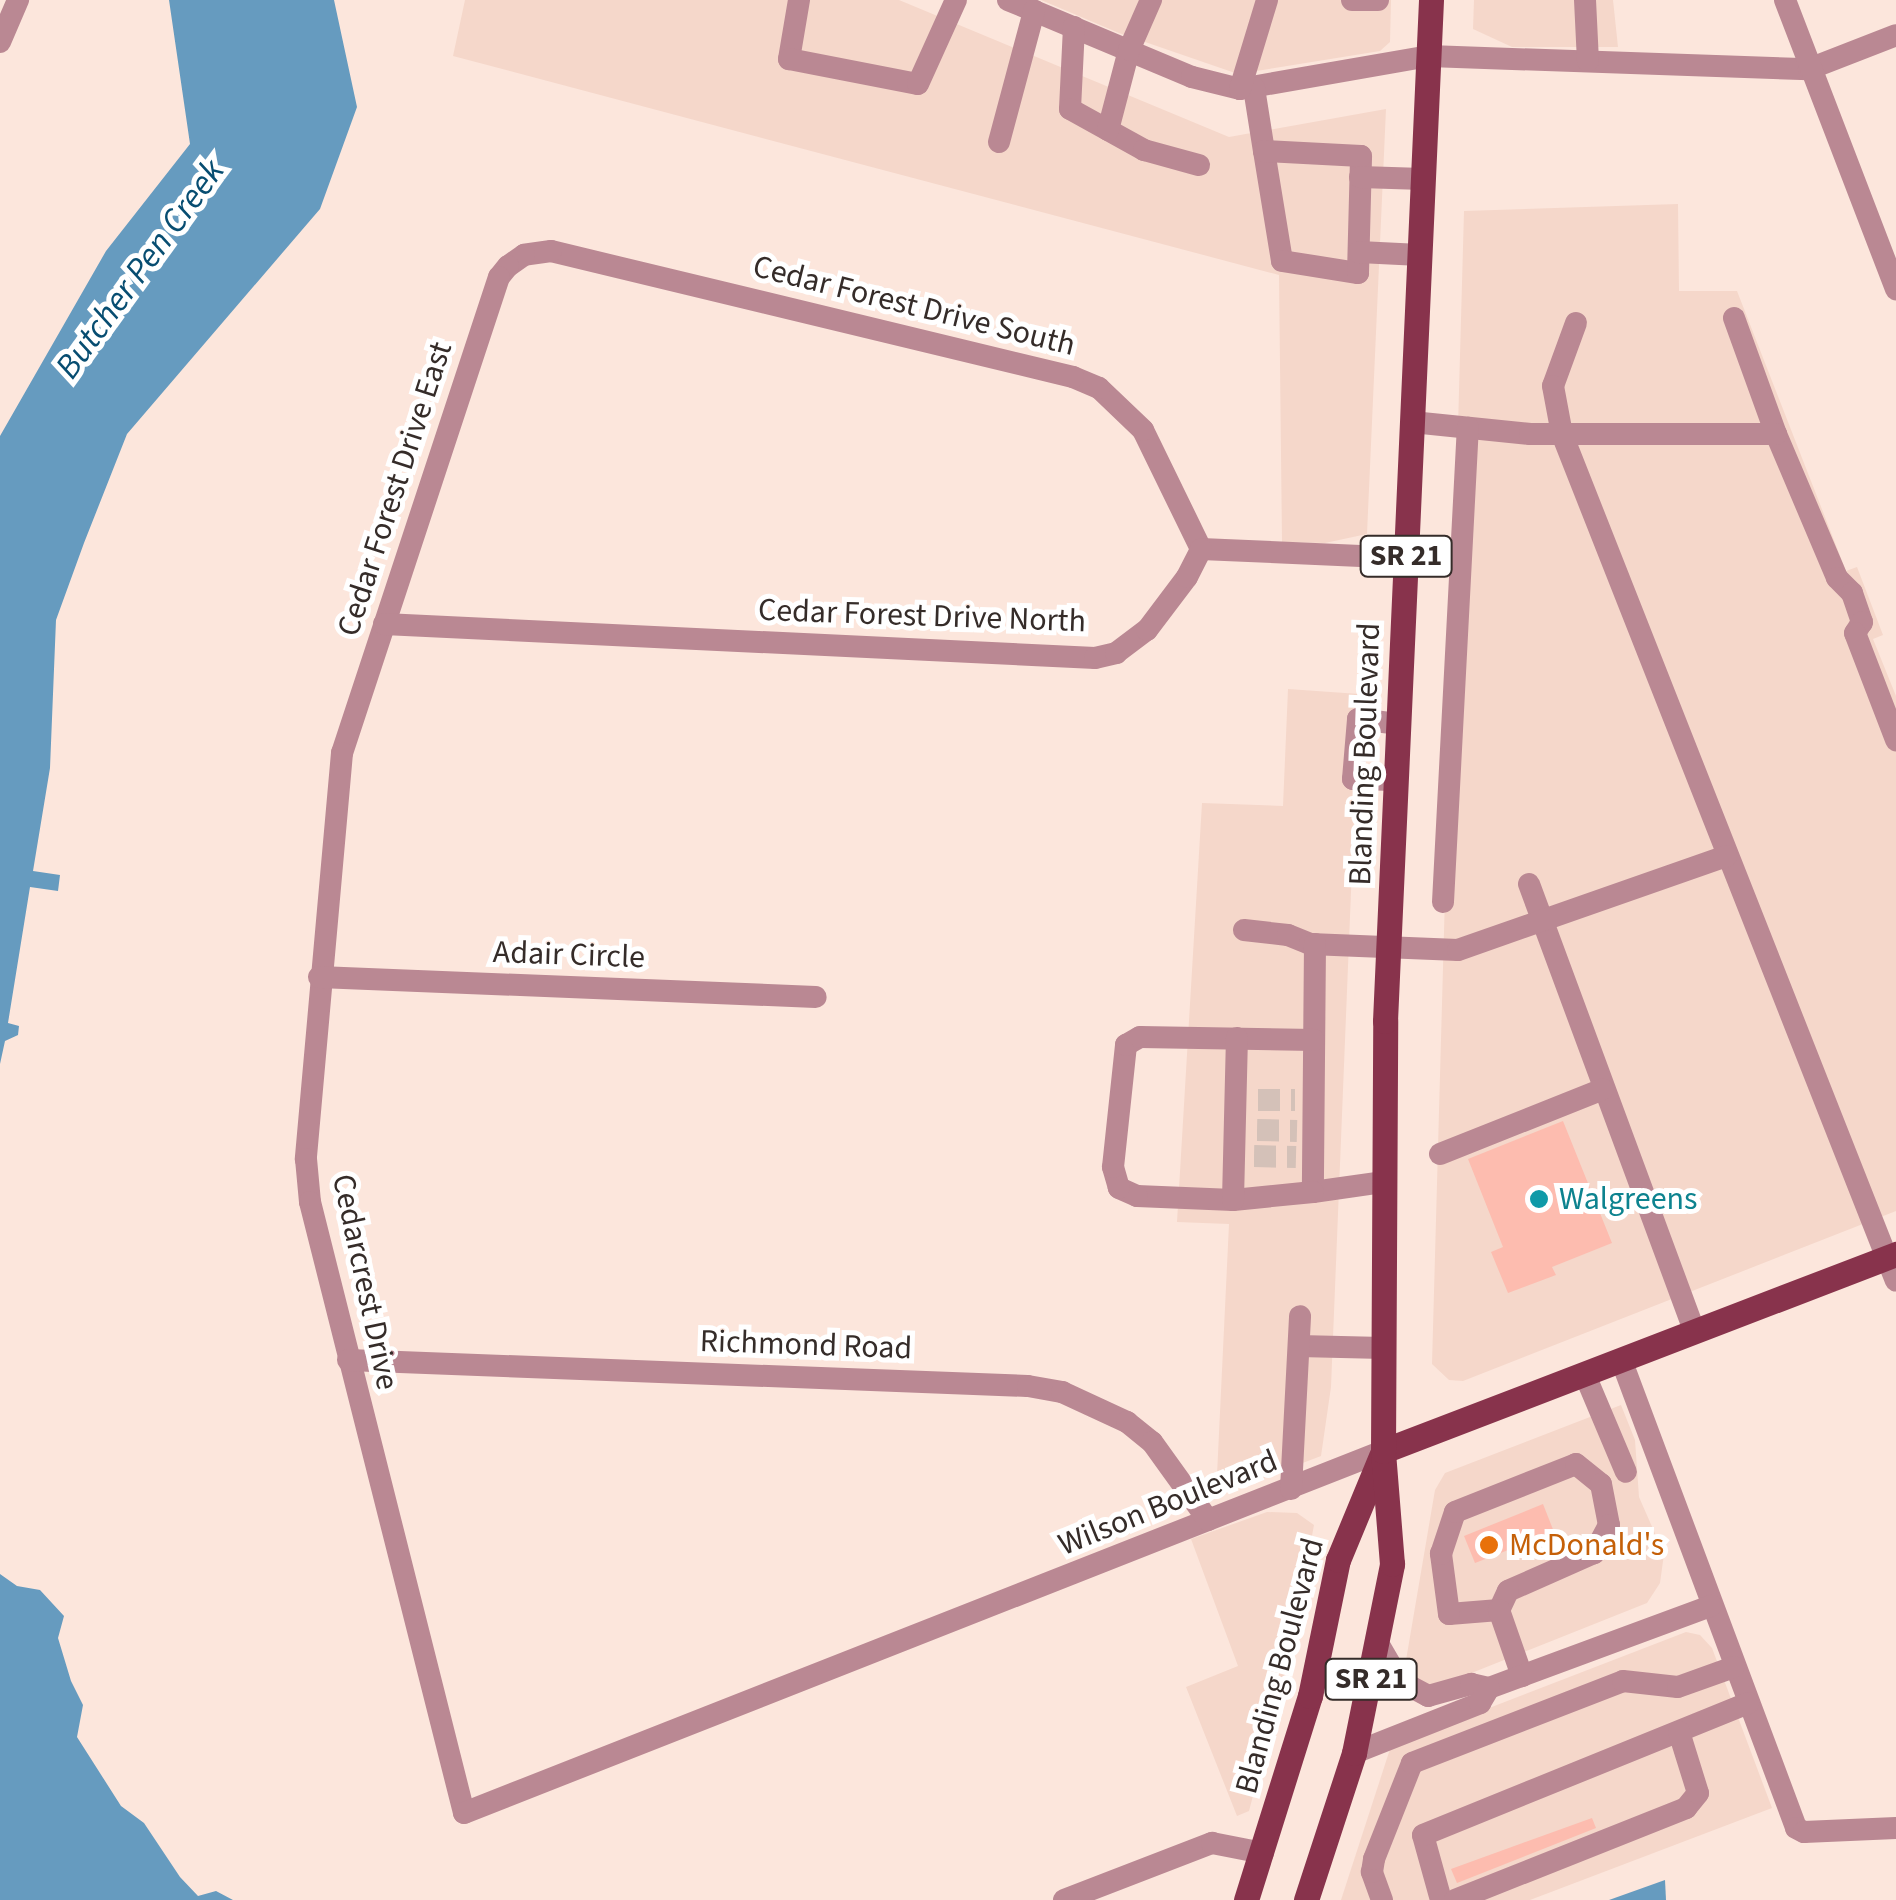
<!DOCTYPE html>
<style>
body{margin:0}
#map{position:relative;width:1896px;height:1900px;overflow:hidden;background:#fce6dc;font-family:"Source Sans 3",sans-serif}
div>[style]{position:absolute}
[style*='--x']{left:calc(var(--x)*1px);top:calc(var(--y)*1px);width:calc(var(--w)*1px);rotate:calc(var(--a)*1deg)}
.built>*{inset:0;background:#f5d7ca}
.water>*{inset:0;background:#669bbf}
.building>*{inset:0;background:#fdbcaf}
.minor-tunnel>*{height:22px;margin-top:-11px;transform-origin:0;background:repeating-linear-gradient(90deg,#d4c1b8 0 22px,transparent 0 33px)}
.minor>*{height:22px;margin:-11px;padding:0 11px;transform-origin:11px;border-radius:11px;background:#ba8893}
.major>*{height:25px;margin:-12.5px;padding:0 12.5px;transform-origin:12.5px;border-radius:12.5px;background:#88334c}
.dots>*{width:28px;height:28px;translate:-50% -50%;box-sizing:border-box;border:5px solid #fff;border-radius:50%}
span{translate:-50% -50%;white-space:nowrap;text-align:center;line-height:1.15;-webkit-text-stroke:10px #fff;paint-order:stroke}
.shield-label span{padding:2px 8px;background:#fff;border:2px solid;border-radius:8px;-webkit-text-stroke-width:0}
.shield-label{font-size:30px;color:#352c29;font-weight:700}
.street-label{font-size:32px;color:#352c29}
.culture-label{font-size:32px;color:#0d838f}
.left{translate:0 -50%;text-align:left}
.food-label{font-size:32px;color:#c56008}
.water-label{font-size:35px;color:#074d71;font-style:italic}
</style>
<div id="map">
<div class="built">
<div style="clip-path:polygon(465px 0,899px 0,1229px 137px,1386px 109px,1367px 534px,1325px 543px,1282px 542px,1279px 275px,453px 56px)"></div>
<div style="clip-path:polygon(1041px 0,1391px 0,1390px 42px,1380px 51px,1238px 74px,1119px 33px)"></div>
<div style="clip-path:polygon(1474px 0,1613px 0,1618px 47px,1512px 47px,1473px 29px)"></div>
<div style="clip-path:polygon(1678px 204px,1679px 291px,1737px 291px,1846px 571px,1857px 567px,1883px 635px,1873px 639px,1896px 696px,1896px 1211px,1463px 1381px,1449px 1380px,1432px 1364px,1464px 211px)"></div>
<div style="clip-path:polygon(1288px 689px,1359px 694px,1331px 1387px,1321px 1456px,1216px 1496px,1229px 1224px,1177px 1222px,1202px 803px,1283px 806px)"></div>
<div style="clip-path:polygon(1621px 1405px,1635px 1440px,1639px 1497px,1664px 1554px,1660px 1583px,1647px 1603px,1439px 1686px,1419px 1683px,1405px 1666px,1435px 1490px,1445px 1473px)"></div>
<div style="clip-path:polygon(1267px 1512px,1297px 1513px,1314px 1525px,1289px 1659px,1249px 1811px,1237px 1816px,1186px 1687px,1238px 1666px,1191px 1539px)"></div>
<div style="clip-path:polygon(1686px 1632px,1700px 1635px,1712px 1648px,1772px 1808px,1530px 1900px,1341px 1900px,1391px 1746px)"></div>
</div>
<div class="water">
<div style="clip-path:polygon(169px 0,334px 0,357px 107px,320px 209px,127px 434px,84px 543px,56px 620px,50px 768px,33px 871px,60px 875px,58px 891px,30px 887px,8px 1023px,19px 1026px,18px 1035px,5px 1041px,0 1064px,0 436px,106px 251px,190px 144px)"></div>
<div style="clip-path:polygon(0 1574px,17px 1586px,40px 1590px,64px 1616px,58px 1638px,71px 1681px,83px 1705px,77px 1737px,121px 1806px,144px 1823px,180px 1877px,198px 1896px,216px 1891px,233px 1900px,0 1900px)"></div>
<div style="clip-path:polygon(1665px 1880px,1666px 1900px,1609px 1900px)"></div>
</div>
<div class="building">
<div style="clip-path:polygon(1563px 1121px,1612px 1243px,1552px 1267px,1556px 1275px,1508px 1293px,1491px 1252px,1503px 1247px,1468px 1159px)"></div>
<div style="clip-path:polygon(1543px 1504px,1554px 1532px,1475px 1563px,1464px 1536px)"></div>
<div style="clip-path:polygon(1592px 1818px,1596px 1828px,1457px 1883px,1451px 1869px)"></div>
</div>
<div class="minor-tunnel">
<div style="--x:1258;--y:1100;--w:37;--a:0"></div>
<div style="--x:1257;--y:1130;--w:40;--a:1.4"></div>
<div style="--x:1254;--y:1156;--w:42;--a:1.4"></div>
</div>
<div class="minor">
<div style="--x:799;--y:0;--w:60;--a:99.6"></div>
<div style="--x:789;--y:59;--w:131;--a:11"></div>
<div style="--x:918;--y:84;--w:92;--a:-65.7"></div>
<div style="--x:1008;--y:0;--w:199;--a:22.7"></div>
<div style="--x:1192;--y:77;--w:49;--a:14"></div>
<div style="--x:1240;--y:89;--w:192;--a:-9.9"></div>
<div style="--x:1429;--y:56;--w:380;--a:2"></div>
<div style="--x:1809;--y:69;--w:93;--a:-21.3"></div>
<div style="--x:1352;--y:0;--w:26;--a:0"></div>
<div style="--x:1585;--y:0;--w:61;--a:87.2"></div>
<div style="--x:1785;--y:0;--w:310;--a:69"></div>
<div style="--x:1074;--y:27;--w:82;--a:92.8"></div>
<div style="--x:1070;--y:109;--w:85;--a:29"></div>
<div style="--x:1144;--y:150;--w:57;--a:15.3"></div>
<div style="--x:0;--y:42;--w:46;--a:-66.8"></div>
<div style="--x:1254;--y:88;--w:64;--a:81"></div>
<div style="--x:1264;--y:151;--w:111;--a:80.7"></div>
<div style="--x:1282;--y:261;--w:77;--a:9"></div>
<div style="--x:1358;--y:273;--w:117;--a:-88.5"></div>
<div style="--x:1361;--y:156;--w:97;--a:-177"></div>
<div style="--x:1240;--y:89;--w:93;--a:-73.1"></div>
<div style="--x:1108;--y:130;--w:83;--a:-75.3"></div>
<div style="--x:1129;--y:50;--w:55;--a:-66.3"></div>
<div style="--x:999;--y:142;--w:136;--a:-75"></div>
<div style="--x:1360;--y:177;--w:63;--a:1.8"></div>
<div style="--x:1359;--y:252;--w:61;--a:2.8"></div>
<div style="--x:1734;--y:318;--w:123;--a:70.1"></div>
<div style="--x:1776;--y:434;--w:156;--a:67"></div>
<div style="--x:1837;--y:578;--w:21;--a:45"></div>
<div style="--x:1852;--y:593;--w:31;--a:71"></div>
<div style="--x:1862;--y:622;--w:13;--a:122"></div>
<div style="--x:1855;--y:633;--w:115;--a:69"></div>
<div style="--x:1576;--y:323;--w:67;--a:110.1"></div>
<div style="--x:1553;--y:386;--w:49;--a:79.4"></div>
<div style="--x:1562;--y:434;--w:910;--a:68.48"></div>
<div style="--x:1412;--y:422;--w:119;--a:5.8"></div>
<div style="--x:1530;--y:434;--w:246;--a:0"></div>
<div style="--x:1201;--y:549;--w:132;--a:-116"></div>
<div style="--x:1143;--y:430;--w:61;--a:-136.3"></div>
<div style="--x:1099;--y:388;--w:28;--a:-157"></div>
<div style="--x:1073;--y:377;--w:537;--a:-166.43"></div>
<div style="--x:551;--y:251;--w:27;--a:172"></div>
<div style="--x:524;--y:255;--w:19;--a:145"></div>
<div style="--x:508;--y:266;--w:14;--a:129"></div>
<div style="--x:499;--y:277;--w:501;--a:108.25"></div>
<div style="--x:342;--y:753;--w:408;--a:95.1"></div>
<div style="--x:306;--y:1159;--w:43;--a:84.7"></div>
<div style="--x:310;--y:1202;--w:630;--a:75.85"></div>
<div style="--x:464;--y:1813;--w:988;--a:-21.5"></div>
<div style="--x:1201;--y:549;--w:205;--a:2.5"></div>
<div style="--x:384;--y:624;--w:712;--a:2.74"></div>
<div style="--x:1095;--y:658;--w:22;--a:-13"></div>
<div style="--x:1116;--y:653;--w:39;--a:-37"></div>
<div style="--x:1147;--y:630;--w:66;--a:-53"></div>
<div style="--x:1187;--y:577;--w:31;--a:-63"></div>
<div style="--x:1396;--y:780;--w:43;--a:-178.7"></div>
<div style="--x:1353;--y:779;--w:60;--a:-85.2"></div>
<div style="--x:1358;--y:719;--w:40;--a:7.1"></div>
<div style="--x:1529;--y:884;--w:478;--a:69.7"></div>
<div style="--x:1443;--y:902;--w:475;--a:-87"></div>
<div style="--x:1244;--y:930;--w:44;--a:6.5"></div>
<div style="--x:1288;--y:935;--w:24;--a:22"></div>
<div style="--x:1310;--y:944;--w:148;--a:2.3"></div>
<div style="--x:1458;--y:950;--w:284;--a:-19.3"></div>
<div style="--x:1315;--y:944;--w:248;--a:90.5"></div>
<div style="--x:1313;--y:1192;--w:70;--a:-8.2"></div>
<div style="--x:319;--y:977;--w:497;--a:2.3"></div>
<div style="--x:1440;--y:1154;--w:175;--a:-21.7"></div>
<div style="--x:1313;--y:1192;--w:80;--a:174.3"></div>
<div style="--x:1233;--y:1200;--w:96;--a:-177.6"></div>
<div style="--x:1137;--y:1196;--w:20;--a:-156"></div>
<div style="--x:1119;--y:1188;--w:22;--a:-106"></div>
<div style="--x:1113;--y:1167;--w:123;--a:-83.9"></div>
<div style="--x:1126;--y:1045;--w:16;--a:-30"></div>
<div style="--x:1140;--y:1037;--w:174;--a:1"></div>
<div style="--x:1233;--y:1200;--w:162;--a:-88.6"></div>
<div style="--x:1299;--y:1346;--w:84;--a:1.4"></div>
<div style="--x:348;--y:1360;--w:680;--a:2.19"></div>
<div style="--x:1028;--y:1386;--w:35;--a:10"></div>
<div style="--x:1062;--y:1392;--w:72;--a:24.8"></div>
<div style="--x:1127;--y:1422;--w:32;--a:39"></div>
<div style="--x:1152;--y:1442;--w:96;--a:54.3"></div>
<div style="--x:1622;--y:1362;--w:497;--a:69.5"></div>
<div style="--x:1796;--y:1828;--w:9;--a:27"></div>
<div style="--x:1804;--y:1832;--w:92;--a:-2.5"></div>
<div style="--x:1585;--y:1375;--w:105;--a:67.1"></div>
<div style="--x:1291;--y:1489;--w:173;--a:-87"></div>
<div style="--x:1499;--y:1610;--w:50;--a:175.4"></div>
<div style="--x:1449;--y:1614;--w:61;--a:-97.6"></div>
<div style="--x:1441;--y:1554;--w:44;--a:-71.6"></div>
<div style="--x:1455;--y:1512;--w:130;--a:-21.6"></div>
<div style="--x:1576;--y:1464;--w:32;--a:39"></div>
<div style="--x:1601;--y:1484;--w:42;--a:79"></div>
<div style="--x:1609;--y:1525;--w:32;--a:118"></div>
<div style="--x:1594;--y:1553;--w:94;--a:156.2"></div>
<div style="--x:1508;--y:1591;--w:21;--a:115"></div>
<div style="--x:1499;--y:1610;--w:70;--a:70.8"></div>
<div style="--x:1379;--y:1645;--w:42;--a:59.7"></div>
<div style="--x:1400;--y:1681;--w:32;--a:28"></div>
<div style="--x:1428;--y:1696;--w:45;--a:-15.6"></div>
<div style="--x:1471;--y:1684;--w:18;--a:13"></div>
<div style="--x:1489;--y:1688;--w:237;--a:-20.3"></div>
<div style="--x:1354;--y:1753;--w:136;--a:-21.6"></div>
<div style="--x:1480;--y:1703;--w:17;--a:-59"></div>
<div style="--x:1064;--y:1900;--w:159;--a:-21.1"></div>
<div style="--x:1212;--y:1843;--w:52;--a:11.1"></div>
<div style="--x:1382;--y:1900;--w:30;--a:-110"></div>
<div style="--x:1372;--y:1872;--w:13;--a:-81"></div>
<div style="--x:1374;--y:1859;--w:103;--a:-68.4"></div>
<div style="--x:1412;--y:1763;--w:226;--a:-21.2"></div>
<div style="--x:1623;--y:1681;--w:55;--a:6.2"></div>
<div style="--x:1678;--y:1687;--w:59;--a:-19.7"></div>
<div style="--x:1441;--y:1900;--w:67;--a:-105.5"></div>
<div style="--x:1423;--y:1835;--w:351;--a:-22.1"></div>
<div style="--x:1455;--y:1900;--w:249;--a:-21.7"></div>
<div style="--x:1686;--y:1808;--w:19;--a:-51"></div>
<div style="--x:1698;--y:1793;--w:64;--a:-107.3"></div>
</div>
<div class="major">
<div style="--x:1383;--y:1451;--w:550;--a:-21.01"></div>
<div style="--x:1246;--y:1900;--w:214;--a:-72.6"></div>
<div style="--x:1310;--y:1696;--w:139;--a:-78.4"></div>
<div style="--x:1338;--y:1560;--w:113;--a:-67.5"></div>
<div style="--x:1306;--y:1900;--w:155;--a:-71.9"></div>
<div style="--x:1354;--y:1753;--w:193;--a:-78.6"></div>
<div style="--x:1392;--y:1564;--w:113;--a:-94.6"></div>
<div style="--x:1383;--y:1451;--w:430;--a:-89.7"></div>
<div style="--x:1385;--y:1021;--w:1022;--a:-87.42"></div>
</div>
<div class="dots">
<div style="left:1539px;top:1199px;background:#0f9aa8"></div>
<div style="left:1489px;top:1545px;background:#e8710a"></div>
</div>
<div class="shield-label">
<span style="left:1406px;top:556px">SR 21</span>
<span style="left:1371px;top:1679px">SR 21</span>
</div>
<div class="street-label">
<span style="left:914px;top:306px;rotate:14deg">Cedar Forest Drive South</span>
<span style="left:395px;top:489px;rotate:-72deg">Cedar Forest Drive East</span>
<span style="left:922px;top:616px;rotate:2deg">Cedar Forest Drive North</span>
<span style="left:1365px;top:754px;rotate:-88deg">Blanding Boulevard</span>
<span style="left:569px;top:955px;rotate:2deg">Adair Circle</span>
<span style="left:365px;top:1282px;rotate:78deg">Cedarcrest Drive</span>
<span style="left:806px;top:1345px;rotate:2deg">Richmond Road</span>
<span style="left:1168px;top:1503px;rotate:-22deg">Wilson Boulevard</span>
<span style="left:1280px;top:1666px;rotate:-75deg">Blanding Boulevard</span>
</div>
<div class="culture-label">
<span class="left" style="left:1559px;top:1199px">Walgreens</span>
</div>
<div class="food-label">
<span class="left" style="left:1509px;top:1545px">McDonald's</span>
</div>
<div class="water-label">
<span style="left:140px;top:269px;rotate:-54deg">Butcher Pen Creek</span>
</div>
</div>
